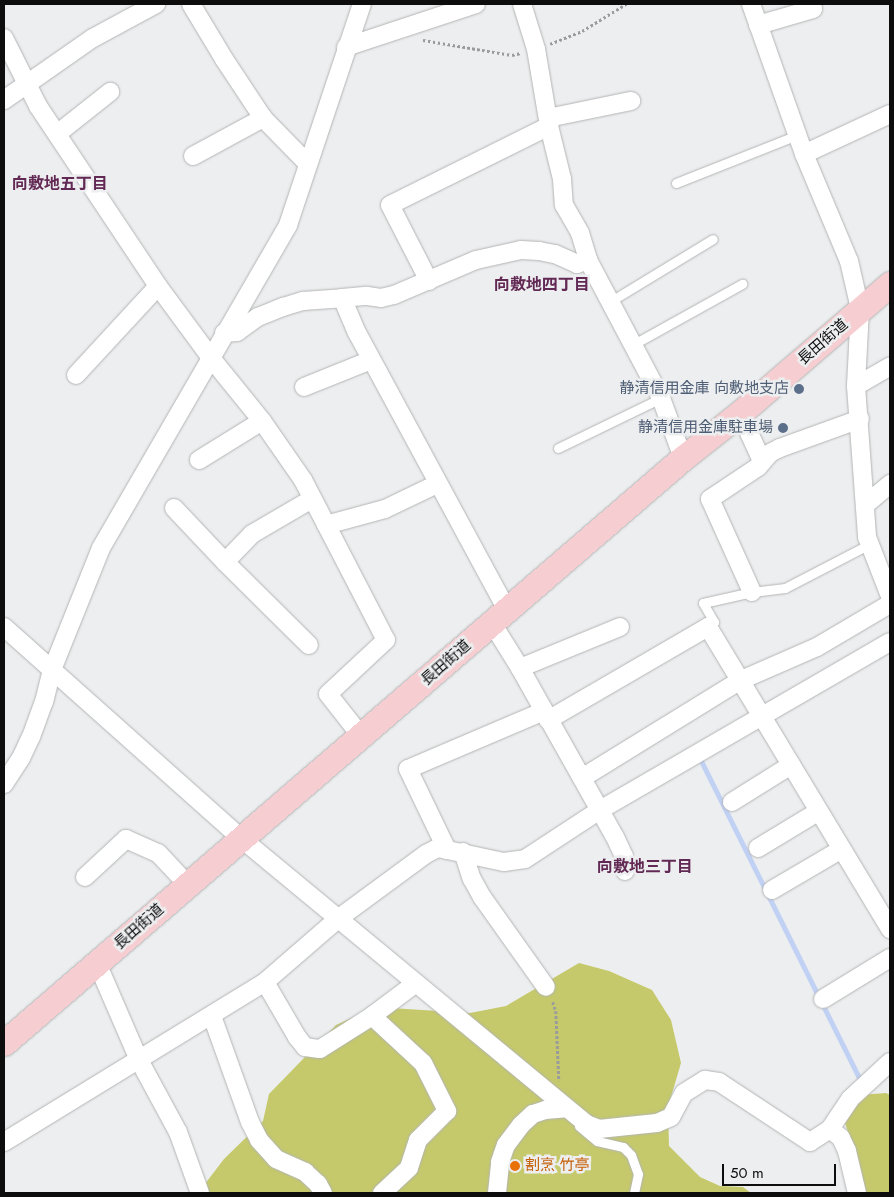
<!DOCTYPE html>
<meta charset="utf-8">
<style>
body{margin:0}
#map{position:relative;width:894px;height:1197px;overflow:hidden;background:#edeeef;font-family:Jost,"Noto Sans JP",sans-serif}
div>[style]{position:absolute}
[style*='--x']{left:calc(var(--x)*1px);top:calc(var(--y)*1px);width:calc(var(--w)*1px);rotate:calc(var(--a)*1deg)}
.green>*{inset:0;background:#c5c96b}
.stream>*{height:4.5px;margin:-2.25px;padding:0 2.25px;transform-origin:2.25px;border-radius:2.25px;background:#c1d1f4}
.path>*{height:2.5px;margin-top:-1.25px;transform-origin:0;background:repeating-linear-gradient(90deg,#9a9b9c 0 2.5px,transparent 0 5px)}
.roads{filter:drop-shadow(0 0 1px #b3b4b5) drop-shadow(0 0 1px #b3b4b5)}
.lane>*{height:9px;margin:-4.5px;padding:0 4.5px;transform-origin:4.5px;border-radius:4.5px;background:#fff}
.street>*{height:18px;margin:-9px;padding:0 9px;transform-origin:9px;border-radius:9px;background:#fff}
.secondary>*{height:25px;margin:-12.5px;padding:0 12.5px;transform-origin:12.5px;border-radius:12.5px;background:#f6ced1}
.dots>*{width:14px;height:14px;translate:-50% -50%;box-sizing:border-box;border:2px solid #edeeef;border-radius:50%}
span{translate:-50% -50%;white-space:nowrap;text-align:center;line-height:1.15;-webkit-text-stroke:5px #edeeef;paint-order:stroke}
.street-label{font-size:15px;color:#0d0d0e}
.service-label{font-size:15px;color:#4e5e75}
.right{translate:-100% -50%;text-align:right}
.food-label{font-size:15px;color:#c56008}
.left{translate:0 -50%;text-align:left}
.neighbourhood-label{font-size:16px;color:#612954;font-weight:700}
.frame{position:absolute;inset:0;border:5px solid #0d0d0e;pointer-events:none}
.scale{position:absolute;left:722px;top:1164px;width:114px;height:22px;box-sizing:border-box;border:2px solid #0d0d0e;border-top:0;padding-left:6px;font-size:15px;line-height:18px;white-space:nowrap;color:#0d0d0e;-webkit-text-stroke:4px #edeeef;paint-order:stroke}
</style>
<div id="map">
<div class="green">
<div style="clip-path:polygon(579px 963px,609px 971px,652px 990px,671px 1020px,681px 1063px,668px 1107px,669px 1146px,700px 1177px,720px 1186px,743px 1187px,751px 1193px,198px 1193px,224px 1159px,263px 1121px,269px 1094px,336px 1025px,375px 1007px,470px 1013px,506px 1006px)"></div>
<div style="clip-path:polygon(886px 1093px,890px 1095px,890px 1193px,863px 1193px,854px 1150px,845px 1123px,860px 1095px)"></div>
</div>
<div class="stream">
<div style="--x:699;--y:756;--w:361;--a:63.5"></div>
</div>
<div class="path">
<div style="--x:423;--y:40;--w:90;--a:9.6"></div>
<div style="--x:512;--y:55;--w:9;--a:-13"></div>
<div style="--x:550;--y:44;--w:35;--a:-22"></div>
<div style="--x:582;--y:31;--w:52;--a:-31.5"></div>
<div style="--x:553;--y:1002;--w:9;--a:72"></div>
<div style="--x:556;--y:1011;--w:70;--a:87.5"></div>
</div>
<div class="roads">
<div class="lane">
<div style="--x:676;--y:183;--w:130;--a:-21.6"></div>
<div style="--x:611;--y:301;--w:119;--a:-31.3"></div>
<div style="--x:634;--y:344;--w:124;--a:-29.1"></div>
<div style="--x:558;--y:448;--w:114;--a:-25.9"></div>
<div style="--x:708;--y:627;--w:8;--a:-40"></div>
<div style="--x:714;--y:622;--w:22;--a:-120"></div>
<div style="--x:703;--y:603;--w:50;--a:-12.7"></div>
<div style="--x:752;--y:592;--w:33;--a:-7"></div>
<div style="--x:785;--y:588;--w:96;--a:-27.4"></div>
<div style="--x:579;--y:1126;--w:23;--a:40"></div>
<div style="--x:597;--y:1141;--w:27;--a:13"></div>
<div style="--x:623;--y:1147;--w:11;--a:45"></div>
<div style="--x:631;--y:1155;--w:20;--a:70"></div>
<div style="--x:638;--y:1174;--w:19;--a:102"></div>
</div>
<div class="street">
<div style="--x:191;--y:4;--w:64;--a:59"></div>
<div style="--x:224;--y:59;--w:71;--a:56.5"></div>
<div style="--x:263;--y:118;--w:64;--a:45.6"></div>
<div style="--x:522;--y:4;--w:47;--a:72.7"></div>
<div style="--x:536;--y:49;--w:78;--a:80.4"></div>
<div style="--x:549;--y:126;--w:55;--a:76.2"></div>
<div style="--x:562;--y:179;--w:26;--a:86"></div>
<div style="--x:564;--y:205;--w:32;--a:60"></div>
<div style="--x:580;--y:233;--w:28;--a:73"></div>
<div style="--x:588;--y:260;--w:156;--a:62.1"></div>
<div style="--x:661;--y:398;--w:64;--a:69.9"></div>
<div style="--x:751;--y:4;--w:159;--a:70.5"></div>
<div style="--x:804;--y:154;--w:116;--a:67.2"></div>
<div style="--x:849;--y:261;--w:49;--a:77.1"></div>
<div style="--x:860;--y:309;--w:77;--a:93"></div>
<div style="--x:856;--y:386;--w:151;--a:85.8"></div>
<div style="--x:867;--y:537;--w:63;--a:68.7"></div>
<div style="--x:758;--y:25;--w:57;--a:-16.2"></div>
<div style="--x:813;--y:9;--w:5;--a:-101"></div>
<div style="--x:4;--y:38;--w:76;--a:63.4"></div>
<div style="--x:38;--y:106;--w:216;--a:56.3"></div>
<div style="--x:158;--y:286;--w:89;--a:53.6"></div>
<div style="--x:211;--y:358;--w:81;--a:51"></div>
<div style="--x:262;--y:421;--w:72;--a:55.2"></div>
<div style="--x:303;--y:480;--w:180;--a:62.6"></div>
<div style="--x:386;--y:640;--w:79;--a:137"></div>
<div style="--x:328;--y:694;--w:53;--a:51.8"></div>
<div style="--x:346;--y:47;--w:137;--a:-18.3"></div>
<div style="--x:4;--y:100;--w:108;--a:-34.9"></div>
<div style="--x:93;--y:38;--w:72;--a:-28.4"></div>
<div style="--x:548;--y:118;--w:85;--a:-11.6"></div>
<div style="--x:57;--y:134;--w:68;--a:-38.4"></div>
<div style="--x:804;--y:154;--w:95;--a:-24.9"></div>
<div style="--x:193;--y:156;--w:80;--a:-28.5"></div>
<div style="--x:429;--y:281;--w:85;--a:-117.2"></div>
<div style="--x:390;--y:205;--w:178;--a:-26.4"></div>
<div style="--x:224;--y:333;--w:13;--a:-4"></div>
<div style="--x:237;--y:332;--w:26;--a:-36"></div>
<div style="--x:258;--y:317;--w:27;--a:-22"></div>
<div style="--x:283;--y:307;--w:21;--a:-17"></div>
<div style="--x:303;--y:301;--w:39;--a:-4"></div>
<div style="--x:76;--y:375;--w:121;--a:-47.3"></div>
<div style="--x:856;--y:386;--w:39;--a:-30"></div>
<div style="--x:304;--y:387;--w:72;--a:-21.9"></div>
<div style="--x:740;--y:413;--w:53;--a:65.4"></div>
<div style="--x:199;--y:460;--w:74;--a:-31.8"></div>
<div style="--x:865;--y:505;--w:33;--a:-40"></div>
<div style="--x:174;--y:508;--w:74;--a:46.6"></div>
<div style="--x:225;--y:562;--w:118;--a:44.7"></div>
<div style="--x:326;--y:525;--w:61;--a:-15.2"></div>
<div style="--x:385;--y:509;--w:58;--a:-25.7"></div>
<div style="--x:225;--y:562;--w:39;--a:-46"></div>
<div style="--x:252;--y:534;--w:69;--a:-30.3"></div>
<div style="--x:752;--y:592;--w:102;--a:-114.3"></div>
<div style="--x:710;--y:499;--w:58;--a:-33.7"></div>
<div style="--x:758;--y:467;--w:18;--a:-49"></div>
<div style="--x:770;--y:453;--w:11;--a:-27"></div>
<div style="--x:780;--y:448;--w:85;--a:-19.9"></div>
<div style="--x:507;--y:610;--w:315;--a:-118.4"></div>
<div style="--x:357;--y:333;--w:38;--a:-113"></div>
<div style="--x:342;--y:298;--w:25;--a:-5"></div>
<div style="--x:367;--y:296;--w:14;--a:8"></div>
<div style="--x:381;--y:298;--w:13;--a:-13"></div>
<div style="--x:394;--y:295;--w:89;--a:-23.1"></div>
<div style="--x:476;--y:260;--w:46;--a:-12.5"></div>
<div style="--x:521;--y:250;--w:18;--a:3"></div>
<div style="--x:539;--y:251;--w:16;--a:11"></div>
<div style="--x:555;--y:254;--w:24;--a:24"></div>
<div style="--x:577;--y:264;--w:12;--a:-20"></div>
<div style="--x:492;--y:623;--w:53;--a:58.1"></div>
<div style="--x:520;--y:668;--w:194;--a:60.7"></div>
<div style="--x:615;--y:837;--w:21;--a:65"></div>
<div style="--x:624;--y:856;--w:15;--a:86"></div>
<div style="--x:4;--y:627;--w:319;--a:41.7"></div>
<div style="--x:242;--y:839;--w:447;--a:39.6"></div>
<div style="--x:586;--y:1124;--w:14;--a:21"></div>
<div style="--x:599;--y:1129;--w:58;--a:-5.9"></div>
<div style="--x:657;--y:1123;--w:15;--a:-23"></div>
<div style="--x:671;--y:1117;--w:27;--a:-62"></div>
<div style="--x:684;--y:1093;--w:25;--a:-32"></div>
<div style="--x:705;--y:1080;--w:14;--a:8"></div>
<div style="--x:719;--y:1082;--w:109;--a:33.4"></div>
<div style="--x:810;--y:1142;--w:24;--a:-33"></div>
<div style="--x:830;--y:1129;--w:36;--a:-56"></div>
<div style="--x:850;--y:1099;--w:54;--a:-42.8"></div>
<div style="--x:520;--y:668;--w:108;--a:-22.3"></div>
<div style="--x:548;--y:720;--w:185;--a:-30.2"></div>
<div style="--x:708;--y:627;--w:353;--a:58.9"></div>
<div style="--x:582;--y:778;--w:185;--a:-31.7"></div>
<div style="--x:739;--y:681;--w:85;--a:-23.6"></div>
<div style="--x:817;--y:647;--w:85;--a:-30.5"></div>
<div style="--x:4;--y:784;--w:31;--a:-57"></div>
<div style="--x:21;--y:758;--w:23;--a:-65"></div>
<div style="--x:31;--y:737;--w:37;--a:-70"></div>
<div style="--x:44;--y:702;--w:33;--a:-76"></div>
<div style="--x:52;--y:670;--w:131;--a:-68.1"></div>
<div style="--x:101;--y:548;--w:373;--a:-59.9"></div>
<div style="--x:288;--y:225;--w:233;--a:-71.5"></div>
<div style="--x:732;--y:802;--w:70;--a:-32.1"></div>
<div style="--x:758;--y:848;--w:71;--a:-31.2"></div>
<div style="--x:447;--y:850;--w:90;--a:-115.7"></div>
<div style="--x:408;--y:769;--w:148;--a:-23.1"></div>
<div style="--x:463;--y:852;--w:28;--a:72"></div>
<div style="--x:472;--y:879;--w:21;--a:61"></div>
<div style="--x:482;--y:897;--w:110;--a:54.6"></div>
<div style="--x:85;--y:877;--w:56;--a:-42.8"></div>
<div style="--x:126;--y:839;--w:35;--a:24"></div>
<div style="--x:158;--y:853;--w:44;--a:46.8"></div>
<div style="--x:772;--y:890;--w:81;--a:-30.4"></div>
<div style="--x:97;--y:963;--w:106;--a:66.6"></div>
<div style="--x:139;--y:1060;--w:82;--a:61.6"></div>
<div style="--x:178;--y:1132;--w:65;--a:70.2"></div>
<div style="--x:265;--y:982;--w:64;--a:59.8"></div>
<div style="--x:297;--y:1037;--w:13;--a:51"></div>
<div style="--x:305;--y:1047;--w:15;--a:8"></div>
<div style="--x:320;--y:1049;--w:62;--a:-32.4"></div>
<div style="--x:372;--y:1016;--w:55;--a:-36.9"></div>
<div style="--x:823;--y:999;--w:79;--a:-31.5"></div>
<div style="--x:212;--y:1016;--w:113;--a:70.3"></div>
<div style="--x:250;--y:1122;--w:20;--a:63"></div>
<div style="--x:259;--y:1140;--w:25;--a:48"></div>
<div style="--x:276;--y:1159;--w:32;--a:24"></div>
<div style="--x:305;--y:1172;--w:18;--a:43"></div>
<div style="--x:318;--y:1184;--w:10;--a:61"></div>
<div style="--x:372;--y:1016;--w:69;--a:42.7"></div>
<div style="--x:423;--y:1063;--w:54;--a:63.4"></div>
<div style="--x:447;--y:1111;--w:41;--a:135"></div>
<div style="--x:418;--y:1140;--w:29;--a:108"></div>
<div style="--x:409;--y:1168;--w:37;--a:137"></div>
<div style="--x:830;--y:1129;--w:14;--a:39"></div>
<div style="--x:841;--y:1138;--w:14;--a:65"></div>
<div style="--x:847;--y:1151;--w:43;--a:76.6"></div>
<div style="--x:4;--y:1142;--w:306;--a:-31.5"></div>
<div style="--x:265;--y:982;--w:98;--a:-40.9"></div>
<div style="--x:339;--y:918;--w:108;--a:-36.3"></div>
<div style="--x:426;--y:854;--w:13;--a:-27"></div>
<div style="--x:438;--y:848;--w:67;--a:12"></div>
<div style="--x:504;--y:862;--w:21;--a:-8"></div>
<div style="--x:525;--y:859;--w:90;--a:-33.2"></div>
<div style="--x:600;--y:810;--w:335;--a:-30.1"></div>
<div style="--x:497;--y:1193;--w:31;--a:-84"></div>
<div style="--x:500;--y:1162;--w:18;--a:-71"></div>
<div style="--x:506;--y:1145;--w:25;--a:-53"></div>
<div style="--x:521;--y:1125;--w:16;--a:-43"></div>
<div style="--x:533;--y:1114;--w:13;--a:-18"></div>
<div style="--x:545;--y:1110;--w:21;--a:-5"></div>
</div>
<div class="secondary">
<div style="--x:4;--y:1043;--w:896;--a:-40.75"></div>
<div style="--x:683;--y:458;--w:73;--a:-38.3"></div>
<div style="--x:740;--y:413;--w:198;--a:-40.7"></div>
</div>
</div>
<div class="dots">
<div style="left:799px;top:389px;background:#5c6f8a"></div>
<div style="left:783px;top:428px;background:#5c6f8a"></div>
<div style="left:515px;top:1166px;background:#e8710a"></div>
</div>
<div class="street-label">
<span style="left:823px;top:342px;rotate:-41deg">長田街道</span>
<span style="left:446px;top:663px;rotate:-41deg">長田街道</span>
<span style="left:139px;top:927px;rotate:-41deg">長田街道</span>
</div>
<div class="service-label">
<span class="right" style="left:789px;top:389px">静清信用金庫 向敷地支店</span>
<span class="right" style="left:773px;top:428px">静清信用金庫駐車場</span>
</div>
<div class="food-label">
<span class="left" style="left:525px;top:1166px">割烹 竹亭</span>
</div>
<div class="neighbourhood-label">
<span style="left:60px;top:184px">向敷地五丁目</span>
<span style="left:542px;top:285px">向敷地四丁目</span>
<span style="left:645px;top:867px">向敷地三丁目</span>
</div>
<div class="frame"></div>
<div class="scale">50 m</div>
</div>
